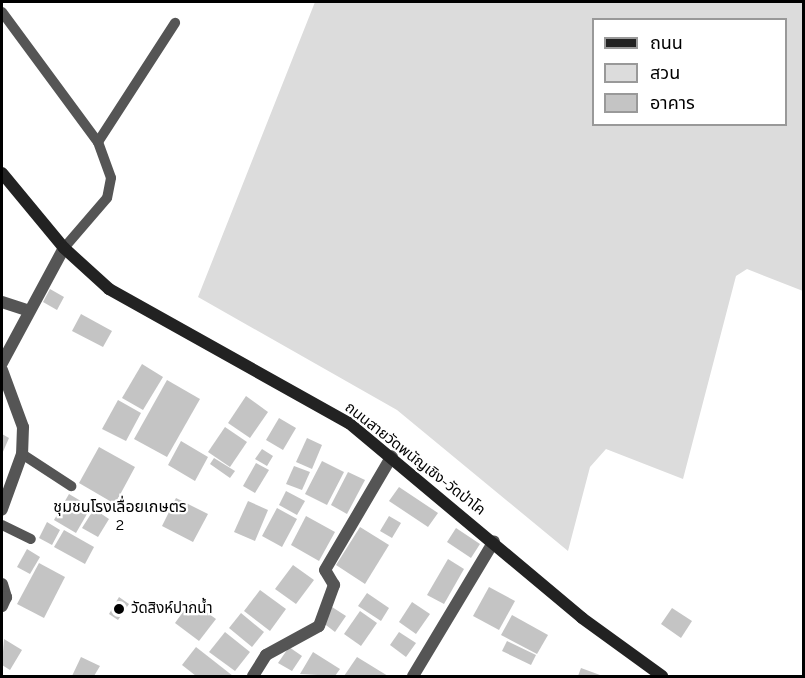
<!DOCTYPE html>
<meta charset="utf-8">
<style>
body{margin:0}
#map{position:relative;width:805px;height:678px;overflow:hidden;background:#fff;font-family:Raleway,"Noto Sans Thai",sans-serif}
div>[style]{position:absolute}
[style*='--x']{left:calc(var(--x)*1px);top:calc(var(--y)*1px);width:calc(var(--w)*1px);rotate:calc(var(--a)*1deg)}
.green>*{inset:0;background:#dcdcdc}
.building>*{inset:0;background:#c4c4c4}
.service>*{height:10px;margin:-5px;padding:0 5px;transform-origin:5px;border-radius:5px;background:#555}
.minor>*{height:12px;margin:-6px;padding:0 6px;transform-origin:6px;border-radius:6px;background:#555}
.secondary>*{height:12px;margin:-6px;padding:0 6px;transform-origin:6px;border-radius:6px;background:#222}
.dots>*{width:16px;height:16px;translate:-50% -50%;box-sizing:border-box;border:3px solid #fff;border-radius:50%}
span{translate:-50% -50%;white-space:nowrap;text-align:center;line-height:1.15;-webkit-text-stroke:4.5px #fff;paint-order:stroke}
.street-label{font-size:15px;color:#000}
.poi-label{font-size:15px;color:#000}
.left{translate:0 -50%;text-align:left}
.neighbourhood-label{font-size:16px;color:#000}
.frame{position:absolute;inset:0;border:3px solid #000;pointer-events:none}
.legend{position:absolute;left:592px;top:18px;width:195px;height:108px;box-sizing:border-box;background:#fff;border:2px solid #999;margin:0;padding:8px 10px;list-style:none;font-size:18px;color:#000}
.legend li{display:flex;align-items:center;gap:12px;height:30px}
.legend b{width:30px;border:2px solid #999}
</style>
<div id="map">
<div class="green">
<div style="clip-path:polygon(evenodd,315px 2px,803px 2px,803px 291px,747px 269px,736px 276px,683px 479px,606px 449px,590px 467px,568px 551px,397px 410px,198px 297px,315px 2px,594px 20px,786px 20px,786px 124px,594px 124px,594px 20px)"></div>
</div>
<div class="building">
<div style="clip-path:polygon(50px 289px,64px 297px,57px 310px,43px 302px)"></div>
<div style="clip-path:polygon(81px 314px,112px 331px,103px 347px,72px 331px)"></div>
<div style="clip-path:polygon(142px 364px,163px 377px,143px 410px,122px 398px)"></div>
<div style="clip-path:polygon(167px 380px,200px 399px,167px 457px,134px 439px)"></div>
<div style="clip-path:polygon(246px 396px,268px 412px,250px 438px,228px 423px)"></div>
<div style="clip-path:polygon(118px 400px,141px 413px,126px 441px,102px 429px)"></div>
<div style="clip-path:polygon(279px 418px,296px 428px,283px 450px,266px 440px)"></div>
<div style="clip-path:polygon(225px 427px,247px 442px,230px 467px,208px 452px)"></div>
<div style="clip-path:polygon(2px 434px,9px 438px,2px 454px)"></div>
<div style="clip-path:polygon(307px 438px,322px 445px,312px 469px,296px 462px)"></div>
<div style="clip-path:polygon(181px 441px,208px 457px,195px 481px,168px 465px)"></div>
<div style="clip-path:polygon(99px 447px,135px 467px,115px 504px,79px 483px)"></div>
<div style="clip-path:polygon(262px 449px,273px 456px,267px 466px,255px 459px)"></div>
<div style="clip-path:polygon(214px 458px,235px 471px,230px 478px,210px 464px)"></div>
<div style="clip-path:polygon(322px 461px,344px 472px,327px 505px,305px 494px)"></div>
<div style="clip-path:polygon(256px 463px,269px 470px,255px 493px,243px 486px)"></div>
<div style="clip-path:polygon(294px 466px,310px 472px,302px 490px,286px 484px)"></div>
<div style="clip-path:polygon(348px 472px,365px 480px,347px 514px,331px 505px)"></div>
<div style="clip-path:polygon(399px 487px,438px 513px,428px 527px,389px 501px)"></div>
<div style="clip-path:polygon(286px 491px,305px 501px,297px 515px,279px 505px)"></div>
<div style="clip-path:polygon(69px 494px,91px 507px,76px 533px,54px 520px)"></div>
<div style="clip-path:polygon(176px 498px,208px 514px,193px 542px,162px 526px)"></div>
<div style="clip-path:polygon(248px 501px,268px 510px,255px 541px,234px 532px)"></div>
<div style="clip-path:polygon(277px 508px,297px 519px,282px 547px,262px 536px)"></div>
<div style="clip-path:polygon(94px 509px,109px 519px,98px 537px,82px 528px)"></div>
<div style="clip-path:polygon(306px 516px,335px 532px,319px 561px,291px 545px)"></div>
<div style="clip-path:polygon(389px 516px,401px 523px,392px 538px,380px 531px)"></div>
<div style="clip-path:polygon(47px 522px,60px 530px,52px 545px,39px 538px)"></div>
<div style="clip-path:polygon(360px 527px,389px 545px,365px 584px,336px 565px)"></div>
<div style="clip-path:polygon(456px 528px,480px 544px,471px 558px,447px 542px)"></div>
<div style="clip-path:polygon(64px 530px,94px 547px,85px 564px,54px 547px)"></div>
<div style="clip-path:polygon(27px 549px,40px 557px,30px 574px,17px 567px)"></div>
<div style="clip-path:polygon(448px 559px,464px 569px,444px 604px,427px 595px)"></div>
<div style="clip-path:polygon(39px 563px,65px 577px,44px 618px,17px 604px)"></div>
<div style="clip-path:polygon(293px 565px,314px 580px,296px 604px,275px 589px)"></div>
<div style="clip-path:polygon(489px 587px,515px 601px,499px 630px,473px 616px)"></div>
<div style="clip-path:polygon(260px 590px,286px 609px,270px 631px,244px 611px)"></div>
<div style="clip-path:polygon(367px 593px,389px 608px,381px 621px,358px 606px)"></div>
<div style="clip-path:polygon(119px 597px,129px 604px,118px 620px,109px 614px)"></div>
<div style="clip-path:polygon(191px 601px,216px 619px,199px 641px,175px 623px)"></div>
<div style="clip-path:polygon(412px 602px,430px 614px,416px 634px,399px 622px)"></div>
<div style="clip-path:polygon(332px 607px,346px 616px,335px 632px,322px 622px)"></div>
<div style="clip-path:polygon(672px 608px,692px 621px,681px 638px,661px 624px)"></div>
<div style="clip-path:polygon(360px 611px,377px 623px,361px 646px,344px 634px)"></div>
<div style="clip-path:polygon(241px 613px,264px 632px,252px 647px,229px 628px)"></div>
<div style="clip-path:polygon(512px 615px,548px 635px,537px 654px,501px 635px)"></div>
<div style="clip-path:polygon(225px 632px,250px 652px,235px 671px,209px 652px)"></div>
<div style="clip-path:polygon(399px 632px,416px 643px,406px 657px,390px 645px)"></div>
<div style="clip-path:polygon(4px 639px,22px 650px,10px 670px,2px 665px)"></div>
<div style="clip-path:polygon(507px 641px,536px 655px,531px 665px,502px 651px)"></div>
<div style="clip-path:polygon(196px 647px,233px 676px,196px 676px,182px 665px)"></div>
<div style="clip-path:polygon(289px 647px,302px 656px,292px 671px,278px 663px)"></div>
<div style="clip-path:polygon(313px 652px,340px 669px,335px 676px,300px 674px)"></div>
<div style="clip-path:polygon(81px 657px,100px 666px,94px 676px,72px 676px)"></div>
<div style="clip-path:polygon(357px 657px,388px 676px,344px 676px)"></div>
<div style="clip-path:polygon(581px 668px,600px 675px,599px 676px,578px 676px)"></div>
</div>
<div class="service">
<div style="--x:2;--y:12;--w:162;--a:53.6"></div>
<div style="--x:98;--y:142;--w:38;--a:70"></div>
<div style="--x:111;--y:178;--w:20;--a:101"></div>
<div style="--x:107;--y:198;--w:66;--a:130.7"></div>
<div style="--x:98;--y:142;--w:142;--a:-57.1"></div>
<div style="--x:22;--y:454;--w:59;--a:33.1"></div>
<div style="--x:2;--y:525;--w:32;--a:26"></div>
</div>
<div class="minor">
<div style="--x:2;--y:302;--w:25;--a:18"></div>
<div style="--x:2;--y:363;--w:131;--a:-61.7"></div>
<div style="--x:2;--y:370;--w:61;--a:69.8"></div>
<div style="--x:23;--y:427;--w:27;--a:92"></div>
<div style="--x:22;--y:454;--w:59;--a:110"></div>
<div style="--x:2;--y:584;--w:14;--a:73"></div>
<div style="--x:6;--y:597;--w:10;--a:114"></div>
<div style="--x:253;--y:676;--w:25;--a:-58"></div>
<div style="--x:266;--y:655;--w:60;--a:-28.7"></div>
<div style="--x:319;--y:626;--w:44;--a:-69.9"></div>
<div style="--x:334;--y:585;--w:17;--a:-121"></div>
<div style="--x:325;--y:570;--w:132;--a:-59.6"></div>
<div style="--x:413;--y:676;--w:157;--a:-59"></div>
</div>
<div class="secondary">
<div style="--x:2;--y:173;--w:97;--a:50.4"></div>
<div style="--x:64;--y:248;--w:61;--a:42.3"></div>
<div style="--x:109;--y:289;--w:275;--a:29.2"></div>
<div style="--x:349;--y:423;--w:304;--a:39.9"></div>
<div style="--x:582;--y:618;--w:99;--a:35.9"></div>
</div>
<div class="dots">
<div style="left:119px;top:609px;background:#000"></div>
</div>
<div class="street-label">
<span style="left:415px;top:459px;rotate:38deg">ถนนสายวัดพนัญเชิง-วัดป่าโค</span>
</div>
<div class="poi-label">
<span class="left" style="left:131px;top:609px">วัดสิงห์ปากน้ำ</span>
</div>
<div class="neighbourhood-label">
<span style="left:120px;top:516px">ชุมชนโรงเลื่อยเกษตร<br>2</span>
</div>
<div class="frame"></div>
<ul class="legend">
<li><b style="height:8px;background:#222"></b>ถนน</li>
<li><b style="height:16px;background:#dcdcdc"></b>สวน</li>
<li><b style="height:16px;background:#c4c4c4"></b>อาคาร</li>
</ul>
</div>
